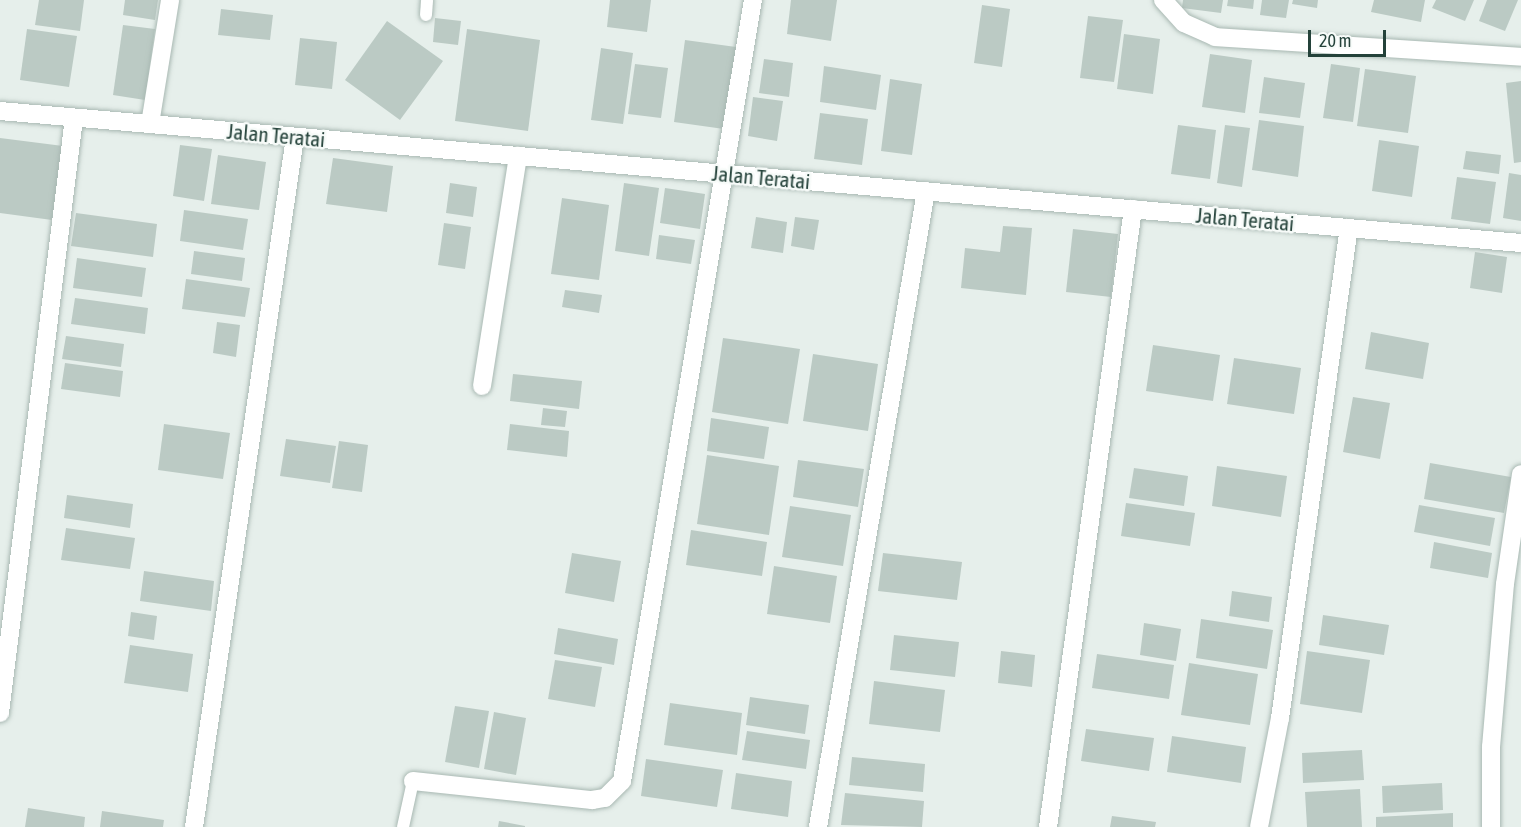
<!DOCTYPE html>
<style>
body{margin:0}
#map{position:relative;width:1521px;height:827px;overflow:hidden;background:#e6efeb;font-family:"Asap Condensed",sans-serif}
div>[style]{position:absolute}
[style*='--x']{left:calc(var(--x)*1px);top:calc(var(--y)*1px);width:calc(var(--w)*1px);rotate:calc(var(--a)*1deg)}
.building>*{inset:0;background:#bbcac4}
.roads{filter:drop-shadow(0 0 2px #a8b8b2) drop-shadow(0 0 2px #a8b8b2)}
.lane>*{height:12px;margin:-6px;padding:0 6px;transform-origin:6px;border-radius:6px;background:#fff}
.street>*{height:18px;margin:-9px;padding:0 9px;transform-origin:9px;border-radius:9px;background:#fff}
span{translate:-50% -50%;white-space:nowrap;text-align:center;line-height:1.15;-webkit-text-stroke:5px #f7fbf9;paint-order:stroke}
.street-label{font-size:21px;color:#24423a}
.scale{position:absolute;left:1308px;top:30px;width:78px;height:27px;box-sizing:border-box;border:3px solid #24423a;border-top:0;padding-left:8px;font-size:18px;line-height:21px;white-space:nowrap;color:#24423a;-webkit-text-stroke:4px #f7fbf9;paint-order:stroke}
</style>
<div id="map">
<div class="building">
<div style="clip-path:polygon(39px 0,84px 0,80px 31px,35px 25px)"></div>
<div style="clip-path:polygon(125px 0,158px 0,155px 20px,123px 15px)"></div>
<div style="clip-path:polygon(610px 0,651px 0,647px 32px,607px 27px)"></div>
<div style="clip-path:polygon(791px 0,837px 0,831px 41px,787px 34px)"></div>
<div style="clip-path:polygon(1183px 0,1223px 0,1221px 13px,1182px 8px)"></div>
<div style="clip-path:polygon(1228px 0,1254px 0,1253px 9px,1227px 6px)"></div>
<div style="clip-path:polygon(1262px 0,1289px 0,1286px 18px,1260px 15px)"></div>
<div style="clip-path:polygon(1293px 0,1318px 0,1317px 8px,1292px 4px)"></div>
<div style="clip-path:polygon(1374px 0,1425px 0,1421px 22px,1371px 12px)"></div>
<div style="clip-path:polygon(1436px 0,1474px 0,1465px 21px,1432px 8px)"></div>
<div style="clip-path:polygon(1487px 0,1518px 0,1505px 31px,1479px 21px)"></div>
<div style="clip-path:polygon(982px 5px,1010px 9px,1002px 67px,974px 63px)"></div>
<div style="clip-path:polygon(221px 9px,273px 15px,270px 40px,218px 35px)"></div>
<div style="clip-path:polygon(1088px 16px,1123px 20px,1114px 82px,1080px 78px)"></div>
<div style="clip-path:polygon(435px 18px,461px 21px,458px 45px,433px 42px)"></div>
<div style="clip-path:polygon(387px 21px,443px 61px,400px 120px,345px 80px)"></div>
<div style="clip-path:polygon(123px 25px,155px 29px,145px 100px,113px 95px)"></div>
<div style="clip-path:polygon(27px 29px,77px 36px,69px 87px,20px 80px)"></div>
<div style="clip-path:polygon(467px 29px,540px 40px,528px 131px,455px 121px)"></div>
<div style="clip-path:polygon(1124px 34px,1160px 39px,1153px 94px,1117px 89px)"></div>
<div style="clip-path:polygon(300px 38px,337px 42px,332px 89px,295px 85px)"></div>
<div style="clip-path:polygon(685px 40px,736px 47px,724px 129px,674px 122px)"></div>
<div style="clip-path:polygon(601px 48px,633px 53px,623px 124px,591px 120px)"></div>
<div style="clip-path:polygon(1210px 54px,1252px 60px,1245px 113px,1202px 107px)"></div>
<div style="clip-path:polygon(764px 59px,793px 63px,789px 97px,759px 93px)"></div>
<div style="clip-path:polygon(635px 64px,668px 68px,661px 118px,628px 114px)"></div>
<div style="clip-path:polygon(1331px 64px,1360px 68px,1353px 122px,1323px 118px)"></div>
<div style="clip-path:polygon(824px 66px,881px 75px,876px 110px,820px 102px)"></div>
<div style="clip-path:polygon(1365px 69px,1416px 76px,1408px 133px,1357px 126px)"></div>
<div style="clip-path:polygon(1264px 77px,1305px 83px,1300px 118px,1259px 113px)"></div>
<div style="clip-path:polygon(890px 79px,922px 84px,912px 155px,881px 151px)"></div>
<div style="clip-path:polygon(1521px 81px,1521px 162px,1514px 163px,1506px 83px)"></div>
<div style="clip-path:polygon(753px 97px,783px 101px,777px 141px,748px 136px)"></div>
<div style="clip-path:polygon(820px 113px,868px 119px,862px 165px,814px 159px)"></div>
<div style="clip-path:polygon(1259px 120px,1304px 126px,1298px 177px,1252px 170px)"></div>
<div style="clip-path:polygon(1178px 125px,1216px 130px,1210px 179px,1171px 174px)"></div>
<div style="clip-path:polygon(1225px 125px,1250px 128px,1242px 187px,1217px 183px)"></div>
<div style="clip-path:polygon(0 138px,63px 146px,52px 220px,0 213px)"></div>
<div style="clip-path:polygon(1379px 140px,1419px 146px,1412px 197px,1372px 191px)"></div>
<div style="clip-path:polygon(180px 145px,212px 149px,204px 201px,173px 196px)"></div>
<div style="clip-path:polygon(1466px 151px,1501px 155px,1499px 174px,1463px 169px)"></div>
<div style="clip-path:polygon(218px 155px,266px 162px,259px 210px,211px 204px)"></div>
<div style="clip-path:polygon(333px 158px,393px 166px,387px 212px,326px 204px)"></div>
<div style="clip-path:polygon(1509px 173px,1521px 175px,1521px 221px,1503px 218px)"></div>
<div style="clip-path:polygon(1457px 177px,1496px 182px,1490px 224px,1451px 219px)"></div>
<div style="clip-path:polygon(450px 183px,477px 187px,473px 217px,446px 213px)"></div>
<div style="clip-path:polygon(624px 183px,659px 188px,649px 256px,615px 251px)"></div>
<div style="clip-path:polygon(665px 188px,705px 194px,700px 229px,660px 223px)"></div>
<div style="clip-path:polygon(562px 198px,609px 205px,599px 280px,551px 274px)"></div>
<div style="clip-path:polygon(184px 210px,248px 219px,243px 250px,180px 241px)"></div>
<div style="clip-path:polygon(76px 213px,157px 224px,153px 257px,71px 246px)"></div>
<div style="clip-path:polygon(756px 217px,787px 222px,783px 253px,751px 248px)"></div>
<div style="clip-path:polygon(795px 217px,819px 220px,814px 250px,791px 246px)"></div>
<div style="clip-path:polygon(444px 223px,471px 227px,465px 269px,438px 265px)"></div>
<div style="clip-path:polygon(1003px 226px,1032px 228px,1026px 295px,961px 288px,965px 248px,1000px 252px)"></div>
<div style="clip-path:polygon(1073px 229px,1118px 234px,1111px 297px,1066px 292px)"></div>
<div style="clip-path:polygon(659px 235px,695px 240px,691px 264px,656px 259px)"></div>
<div style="clip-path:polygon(194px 251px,245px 258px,242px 281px,191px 274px)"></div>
<div style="clip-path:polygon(1475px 252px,1507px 257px,1502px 293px,1470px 288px)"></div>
<div style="clip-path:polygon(77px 258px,146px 268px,142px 297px,73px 288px)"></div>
<div style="clip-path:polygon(186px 279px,250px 288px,245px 317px,182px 309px)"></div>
<div style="clip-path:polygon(565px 290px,602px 295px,599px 313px,562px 307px)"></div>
<div style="clip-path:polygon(75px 298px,148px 308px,145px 334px,71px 324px)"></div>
<div style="clip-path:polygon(217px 322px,240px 325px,236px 357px,213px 353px)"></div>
<div style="clip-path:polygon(1371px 332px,1429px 343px,1423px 379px,1365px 369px)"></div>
<div style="clip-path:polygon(66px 336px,124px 344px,121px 367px,62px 359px)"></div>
<div style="clip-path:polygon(723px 338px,800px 349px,788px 424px,712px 412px)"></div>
<div style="clip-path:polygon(1153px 345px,1220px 355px,1213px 401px,1146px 391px)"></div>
<div style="clip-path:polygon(813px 354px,878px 364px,868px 431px,803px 421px)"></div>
<div style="clip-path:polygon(1234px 358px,1301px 368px,1294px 414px,1227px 404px)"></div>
<div style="clip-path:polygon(65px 363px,123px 371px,120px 397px,61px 389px)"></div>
<div style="clip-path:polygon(513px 374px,582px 381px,579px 409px,510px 401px)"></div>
<div style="clip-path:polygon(1353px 397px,1390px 403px,1380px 459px,1343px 452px)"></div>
<div style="clip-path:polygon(543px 408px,567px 411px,565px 427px,541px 425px)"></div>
<div style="clip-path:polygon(711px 418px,769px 427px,764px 459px,707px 451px)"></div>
<div style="clip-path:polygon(164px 424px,230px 433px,223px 479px,158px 470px)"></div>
<div style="clip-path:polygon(510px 424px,569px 431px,567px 457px,507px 450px)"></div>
<div style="clip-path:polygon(286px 439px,336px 446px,330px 483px,280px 476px)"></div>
<div style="clip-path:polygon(339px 441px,368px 445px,362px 492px,332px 488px)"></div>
<div style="clip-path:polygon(707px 455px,779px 466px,769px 535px,697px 524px)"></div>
<div style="clip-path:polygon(798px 460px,864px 469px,858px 507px,793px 497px)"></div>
<div style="clip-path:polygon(1430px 463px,1511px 477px,1504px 513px,1424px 499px)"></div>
<div style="clip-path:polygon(1217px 466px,1287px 476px,1281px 517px,1212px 506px)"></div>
<div style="clip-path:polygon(1134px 468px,1188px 476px,1184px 506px,1129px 498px)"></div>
<div style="clip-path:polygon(67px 495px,133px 504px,130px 528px,64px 518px)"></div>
<div style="clip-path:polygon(1126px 503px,1195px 513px,1190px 546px,1121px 536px)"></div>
<div style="clip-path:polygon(1419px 505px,1495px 518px,1490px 546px,1414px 532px)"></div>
<div style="clip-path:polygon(790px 506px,851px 515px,843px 566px,782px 557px)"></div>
<div style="clip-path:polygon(66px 528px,135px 538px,130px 569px,61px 560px)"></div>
<div style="clip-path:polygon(691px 530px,767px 542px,762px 576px,686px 565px)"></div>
<div style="clip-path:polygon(1434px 542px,1492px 553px,1488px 578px,1430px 568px)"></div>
<div style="clip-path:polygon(572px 553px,621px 561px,614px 602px,565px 593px)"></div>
<div style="clip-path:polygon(883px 553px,962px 562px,957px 600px,878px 591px)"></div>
<div style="clip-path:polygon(774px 566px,837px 576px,830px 623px,767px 614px)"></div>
<div style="clip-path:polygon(144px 571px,214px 581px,211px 611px,140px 601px)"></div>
<div style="clip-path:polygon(1232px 591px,1272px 597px,1269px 622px,1229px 616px)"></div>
<div style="clip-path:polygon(131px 612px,157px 616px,154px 640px,128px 636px)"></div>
<div style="clip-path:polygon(1323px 615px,1389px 625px,1384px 655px,1319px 645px)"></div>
<div style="clip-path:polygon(1201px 619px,1273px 630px,1267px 669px,1196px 658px)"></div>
<div style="clip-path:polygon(1144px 623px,1181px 629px,1176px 661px,1140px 655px)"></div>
<div style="clip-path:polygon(558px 628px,618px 639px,614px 665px,554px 654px)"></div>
<div style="clip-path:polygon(894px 635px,959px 642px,955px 677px,890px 670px)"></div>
<div style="clip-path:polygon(130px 645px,193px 654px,188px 692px,124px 683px)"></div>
<div style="clip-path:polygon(1001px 651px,1035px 655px,1032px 687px,998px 683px)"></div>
<div style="clip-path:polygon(1307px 651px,1370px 660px,1362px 713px,1300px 704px)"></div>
<div style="clip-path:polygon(1097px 654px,1174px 665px,1169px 699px,1092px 688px)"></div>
<div style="clip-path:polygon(555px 660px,602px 667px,595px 707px,548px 699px)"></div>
<div style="clip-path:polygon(1189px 663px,1258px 674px,1250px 725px,1181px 715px)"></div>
<div style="clip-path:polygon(874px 681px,945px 690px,940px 732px,869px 724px)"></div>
<div style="clip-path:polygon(750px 697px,809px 705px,805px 734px,746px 725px)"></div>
<div style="clip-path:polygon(670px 703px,742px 713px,737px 755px,664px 745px)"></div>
<div style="clip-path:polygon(455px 706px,489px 711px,479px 768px,445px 762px)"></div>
<div style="clip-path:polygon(494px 712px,526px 718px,516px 775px,484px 769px)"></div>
<div style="clip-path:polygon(1086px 729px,1154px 738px,1149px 771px,1081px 761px)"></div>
<div style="clip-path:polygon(747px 731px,810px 740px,806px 769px,742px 760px)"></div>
<div style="clip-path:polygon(1172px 736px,1246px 747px,1241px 783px,1167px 772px)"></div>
<div style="clip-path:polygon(1362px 750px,1364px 780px,1303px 783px,1302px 753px)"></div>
<div style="clip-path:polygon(852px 757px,925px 764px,923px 792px,849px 785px)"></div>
<div style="clip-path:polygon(646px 759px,723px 770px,717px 807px,641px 796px)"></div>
<div style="clip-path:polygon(736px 773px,792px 781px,788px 817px,731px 809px)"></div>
<div style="clip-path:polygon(1442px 783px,1443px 810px,1383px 813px,1382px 786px)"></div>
<div style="clip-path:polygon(1360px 789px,1362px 827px,1307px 827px,1305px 792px)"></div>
<div style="clip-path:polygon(845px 793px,924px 801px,922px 827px,841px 825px)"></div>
<div style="clip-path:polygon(28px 808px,85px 817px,84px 827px,25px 827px)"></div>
<div style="clip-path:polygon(102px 811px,164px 820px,163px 827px,100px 827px)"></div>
<div style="clip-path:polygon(1453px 813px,1453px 827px,1376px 827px,1376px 817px)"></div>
<div style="clip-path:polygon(1112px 816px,1156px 822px,1155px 827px,1110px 827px)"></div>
<div style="clip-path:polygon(499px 821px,525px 826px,525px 827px,498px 827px)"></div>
</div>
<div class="roads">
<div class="lane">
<div style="--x:426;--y:15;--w:15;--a:-86"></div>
<div style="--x:403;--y:827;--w:47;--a:-77.7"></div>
</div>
<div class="street">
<div style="--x:1163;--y:0;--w:31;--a:48"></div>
<div style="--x:1184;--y:23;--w:34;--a:24"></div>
<div style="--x:1215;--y:37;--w:307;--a:3.7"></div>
<div style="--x:0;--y:111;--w:1527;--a:4.96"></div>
<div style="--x:150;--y:124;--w:126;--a:-80.8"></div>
<div style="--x:482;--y:386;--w:233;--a:-81.1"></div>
<div style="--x:0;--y:713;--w:600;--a:-82.91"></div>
<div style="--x:413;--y:781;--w:180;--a:6.1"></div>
<div style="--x:592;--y:800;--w:13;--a:-9"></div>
<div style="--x:605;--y:798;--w:24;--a:-45"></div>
<div style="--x:622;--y:781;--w:792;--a:-80.48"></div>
<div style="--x:194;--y:827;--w:697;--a:-81.67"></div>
<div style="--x:818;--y:827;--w:645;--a:-80.36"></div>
<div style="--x:1048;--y:827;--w:624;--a:-82.17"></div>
<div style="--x:1259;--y:827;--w:111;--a:-79.1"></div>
<div style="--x:1280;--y:718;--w:495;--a:-82"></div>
<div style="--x:1491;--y:827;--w:80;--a:-90"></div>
<div style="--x:1491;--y:747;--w:164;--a:-85.1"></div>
<div style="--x:1505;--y:584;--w:111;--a:-81.7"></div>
</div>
</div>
<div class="street-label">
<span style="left:276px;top:135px;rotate:5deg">Jalan Teratai</span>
<span style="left:761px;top:177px;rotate:5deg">Jalan Teratai</span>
<span style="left:1245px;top:219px;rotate:5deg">Jalan Teratai</span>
</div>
<div class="scale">20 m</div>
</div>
